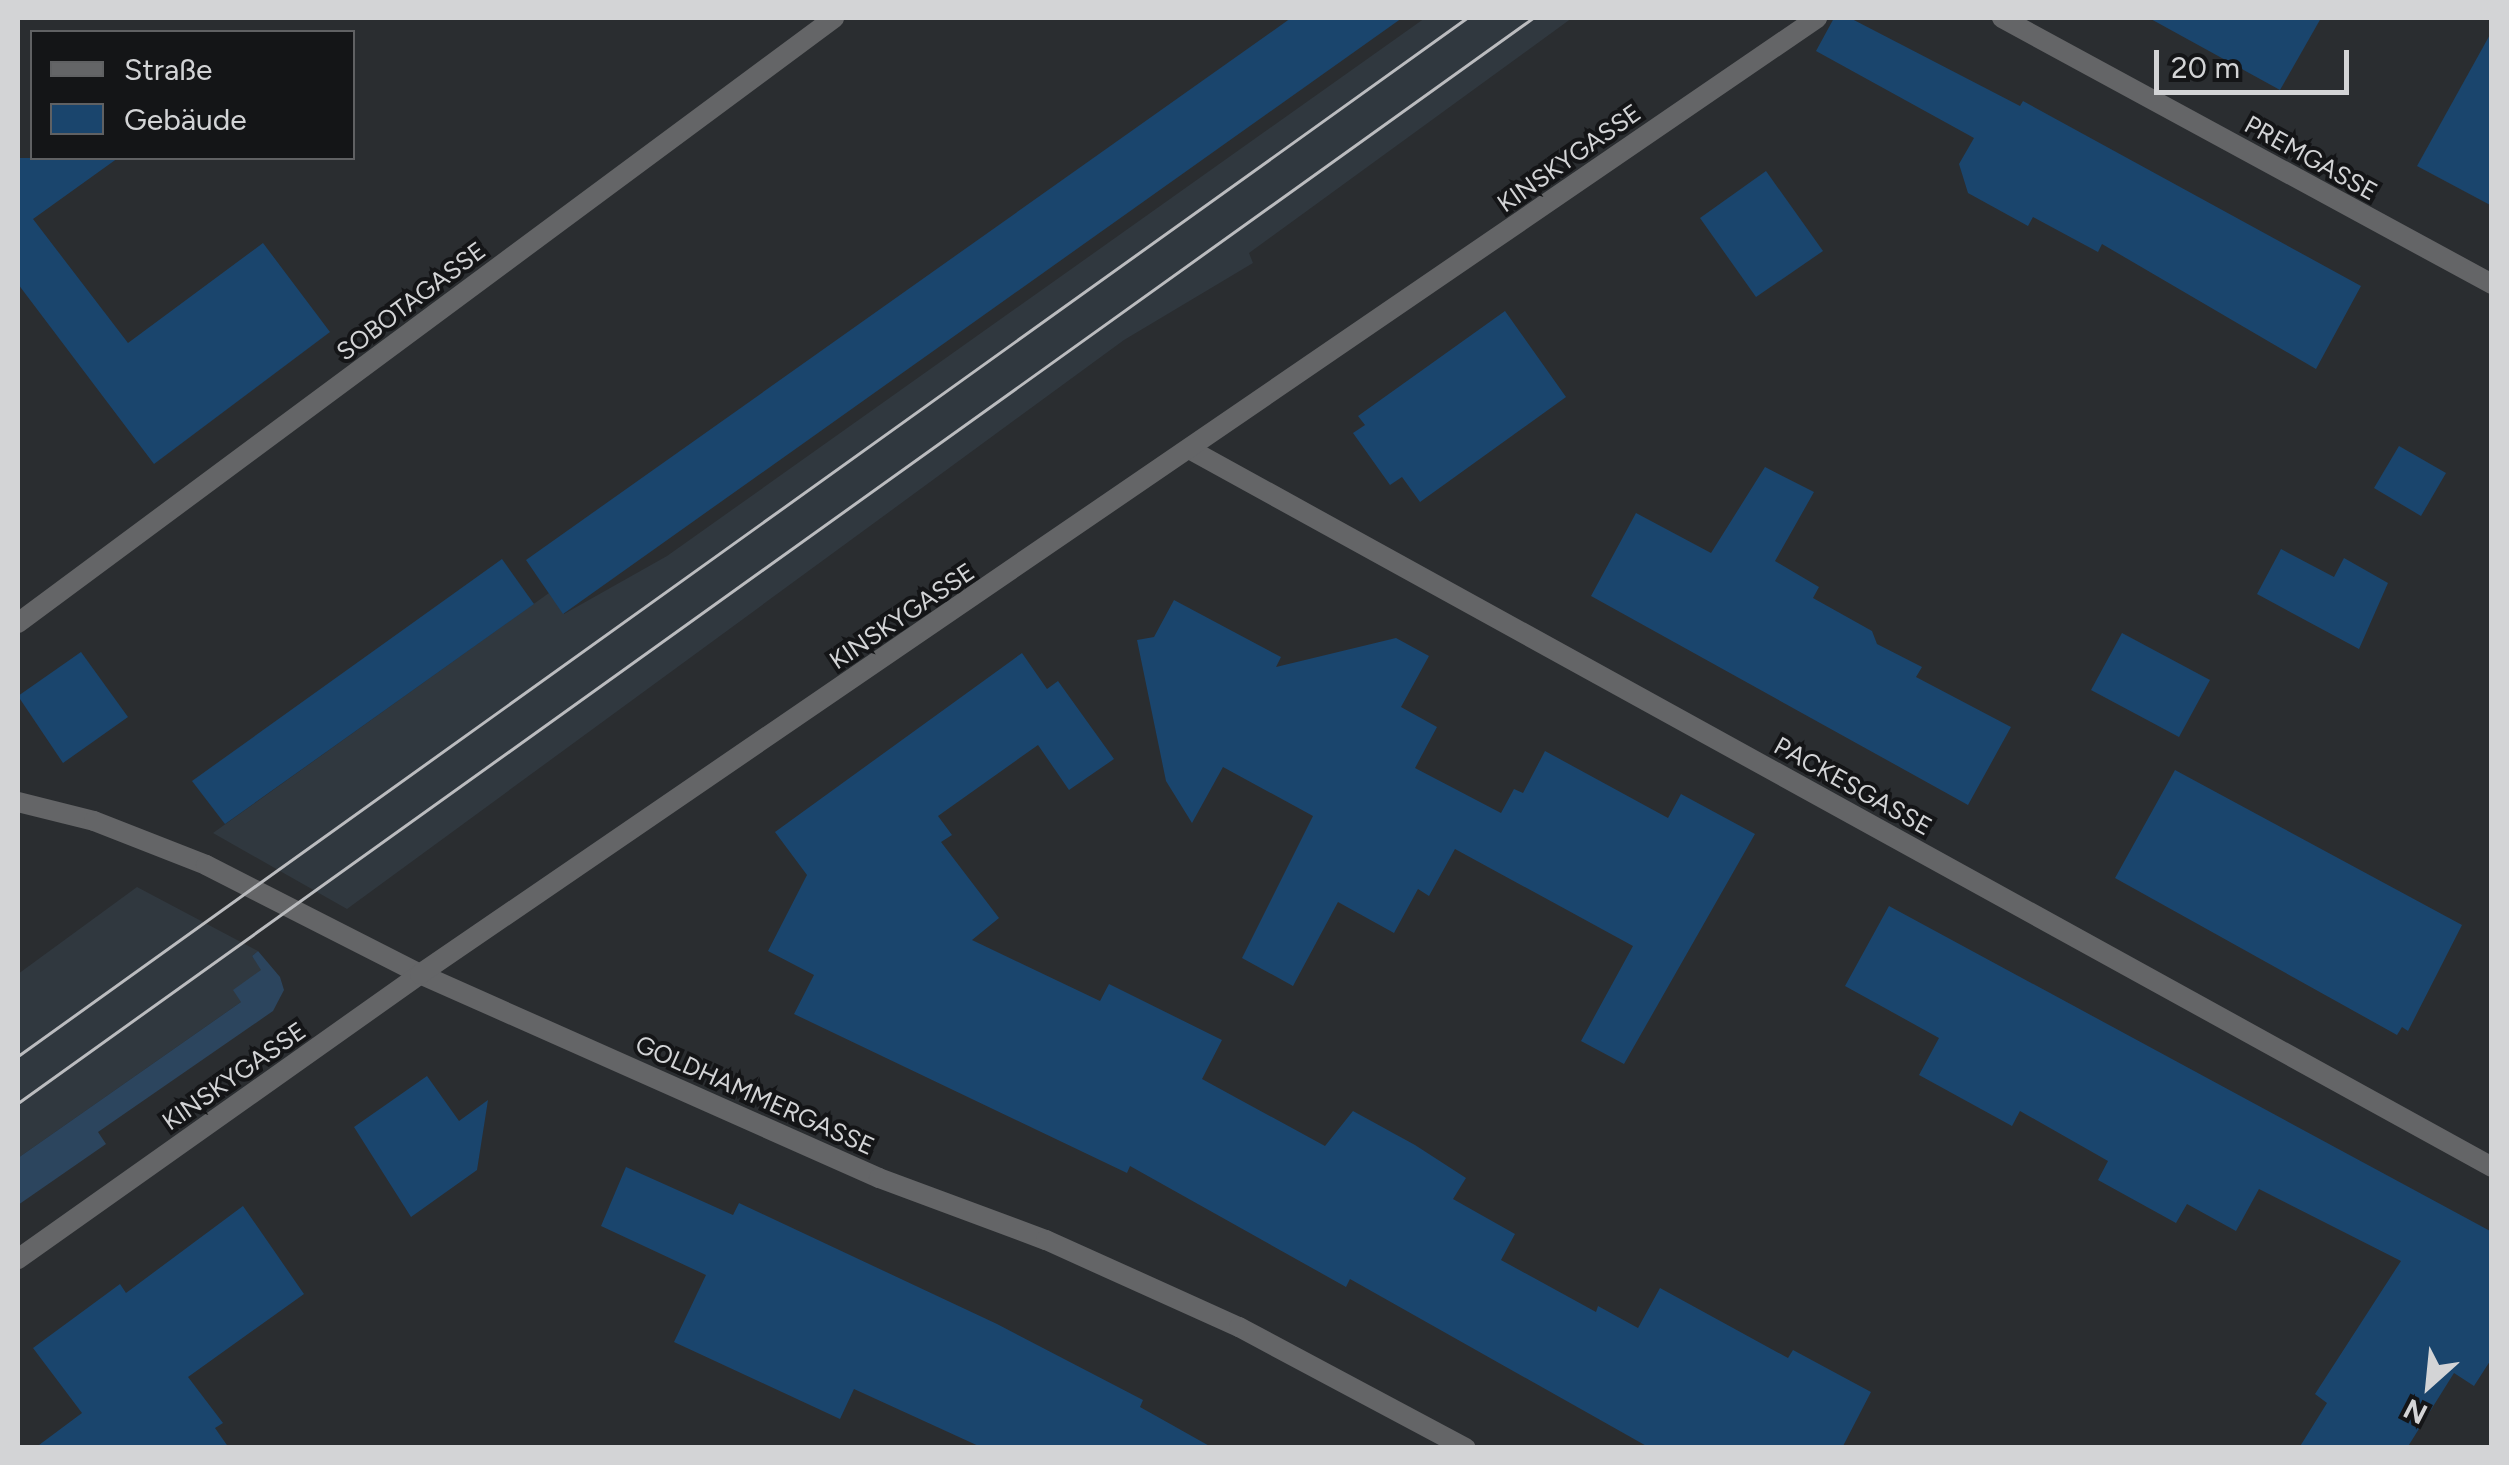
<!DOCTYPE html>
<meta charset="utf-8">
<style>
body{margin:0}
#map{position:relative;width:2509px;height:1465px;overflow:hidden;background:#2a2d30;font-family:Figtree,sans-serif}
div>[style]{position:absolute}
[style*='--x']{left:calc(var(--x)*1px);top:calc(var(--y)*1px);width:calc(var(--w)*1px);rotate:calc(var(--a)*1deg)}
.built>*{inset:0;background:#30383f}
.green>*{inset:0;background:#2c455e}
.building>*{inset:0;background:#1a456d}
.street>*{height:20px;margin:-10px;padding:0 10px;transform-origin:10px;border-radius:10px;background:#646567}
.tram>*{height:2.5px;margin:-1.25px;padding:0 1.25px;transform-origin:1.25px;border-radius:1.25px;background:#bbbcbf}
span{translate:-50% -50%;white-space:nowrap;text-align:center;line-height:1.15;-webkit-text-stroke:8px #141517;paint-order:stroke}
.street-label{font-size:25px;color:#d3d4d6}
.frame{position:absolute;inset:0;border:20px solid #d3d4d6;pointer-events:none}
.legend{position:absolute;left:30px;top:30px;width:325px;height:130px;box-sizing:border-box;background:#141517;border:2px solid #606163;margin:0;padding:12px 18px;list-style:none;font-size:30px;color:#d3d4d6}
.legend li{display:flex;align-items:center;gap:20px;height:50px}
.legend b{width:50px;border:2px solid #606163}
.north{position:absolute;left:2379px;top:1335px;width:100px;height:100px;-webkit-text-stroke:8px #141517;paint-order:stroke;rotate:207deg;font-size:28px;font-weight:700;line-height:40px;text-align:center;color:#d3d4d6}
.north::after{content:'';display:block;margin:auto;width:35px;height:45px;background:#d3d4d6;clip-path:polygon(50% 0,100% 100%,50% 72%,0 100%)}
.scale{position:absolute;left:2154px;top:50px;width:195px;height:45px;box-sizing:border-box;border:5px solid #d3d4d6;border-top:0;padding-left:12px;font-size:30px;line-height:35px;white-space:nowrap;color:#d3d4d6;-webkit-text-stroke:8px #141517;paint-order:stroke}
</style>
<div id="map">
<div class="built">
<div style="clip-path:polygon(1425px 18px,1572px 18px,1249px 253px,1253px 263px,1124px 340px,347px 909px,213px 833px,549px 593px,564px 614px,667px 556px)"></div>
<div style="clip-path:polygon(137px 887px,258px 951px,252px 956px,262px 970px,241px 1002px,18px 1158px,18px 974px)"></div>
</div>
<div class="green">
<div style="clip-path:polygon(258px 951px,280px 977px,284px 990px,273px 1011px,98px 1132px,106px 1144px,18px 1205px,18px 1158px,241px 1002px,233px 990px,261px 970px,252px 956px)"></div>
</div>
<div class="building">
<div style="clip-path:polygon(1291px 18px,1402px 18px,563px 614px,526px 560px)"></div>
<div style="clip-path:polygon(1834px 18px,1850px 18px,2020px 106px,2023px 101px,2361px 286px,2316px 369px,2102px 244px,2098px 252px,2033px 217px,2028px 226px,1968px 193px,1959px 164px,1974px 138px,1816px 51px)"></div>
<div style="clip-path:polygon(2149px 18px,2321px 18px,2280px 90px)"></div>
<div style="clip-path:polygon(2492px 31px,2492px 206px,2417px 166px)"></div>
<div style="clip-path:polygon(18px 158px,118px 158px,33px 219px,128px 343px,263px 243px,330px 332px,154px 464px,18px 284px)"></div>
<div style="clip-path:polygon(1766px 171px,1823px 251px,1756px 297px,1700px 218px)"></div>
<div style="clip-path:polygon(1505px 311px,1566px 397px,1420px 502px,1402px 477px,1390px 485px,1353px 433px,1365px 425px,1358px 416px)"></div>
<div style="clip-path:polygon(2399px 446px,2446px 473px,2421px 516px,2374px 488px)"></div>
<div style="clip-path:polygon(1765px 467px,1814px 492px,1775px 561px,1819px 587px,1813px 598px,1872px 631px,1877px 644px,1922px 667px,1916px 677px,2011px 727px,1968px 805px,1591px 596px,1636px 513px,1711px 553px)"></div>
<div style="clip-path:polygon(2281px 549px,2334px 577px,2344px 558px,2388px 583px,2359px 649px,2257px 594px)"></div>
<div style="clip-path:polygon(502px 559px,534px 604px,225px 824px,192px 781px)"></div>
<div style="clip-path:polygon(1174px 600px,1281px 657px,1276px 667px,1396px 638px,1429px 656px,1401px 707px,1437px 727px,1415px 768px,1501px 813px,1514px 789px,1523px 793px,1545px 751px,1668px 818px,1681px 794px,1755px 834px,1624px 1064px,1581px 1041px,1633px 946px,1455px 849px,1429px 896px,1418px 889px,1394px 933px,1338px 902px,1293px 986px,1242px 958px,1313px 816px,1223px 767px,1192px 823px,1166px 781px,1137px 640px,1154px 637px)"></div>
<div style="clip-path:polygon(2122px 633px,2210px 680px,2179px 737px,2091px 690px)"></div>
<div style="clip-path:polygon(81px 652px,128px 717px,63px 763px,18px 696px)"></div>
<div style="clip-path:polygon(1022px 653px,1047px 689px,1058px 681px,1114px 759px,1069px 790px,1038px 745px,938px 816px,952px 835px,941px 842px,999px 918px,972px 940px,1100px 1001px,1109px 984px,1222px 1040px,1202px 1079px,1325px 1146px,1353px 1111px,1415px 1145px,1466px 1178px,1453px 1199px,1515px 1234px,1501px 1260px,1596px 1312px,1598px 1306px,1638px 1328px,1660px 1288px,1788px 1358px,1793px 1350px,1871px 1392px,1842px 1448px,1650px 1448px,1350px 1279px,1346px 1287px,1130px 1166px,1127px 1173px,794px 1014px,814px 975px,768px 951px,807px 875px,775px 832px)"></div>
<div style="clip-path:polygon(2175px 770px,2462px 925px,2408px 1031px,2402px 1027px,2397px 1035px,2115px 878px)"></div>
<div style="clip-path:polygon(1889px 906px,2492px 1232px,2492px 1358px,2474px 1386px,2454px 1373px,2407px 1448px,2299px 1448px,2327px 1403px,2315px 1394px,2401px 1261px,2259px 1189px,2236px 1231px,2187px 1204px,2176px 1223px,2098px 1180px,2108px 1161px,2020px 1111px,2012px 1126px,1919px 1075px,1939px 1038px,1845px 986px)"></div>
<div style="clip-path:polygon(427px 1076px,459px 1121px,488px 1100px,477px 1170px,411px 1217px,354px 1127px)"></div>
<div style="clip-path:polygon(626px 1167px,733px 1215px,739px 1203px,997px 1324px,1143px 1400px,1140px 1407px,1213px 1448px,983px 1448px,854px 1389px,840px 1419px,674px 1342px,706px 1275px,601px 1226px)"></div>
<div style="clip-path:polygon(243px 1206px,304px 1294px,188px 1377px,223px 1423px,215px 1428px,229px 1448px,35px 1448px,82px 1413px,33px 1348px,120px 1284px,126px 1293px)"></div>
</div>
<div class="street">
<div style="--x:2002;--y:18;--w:558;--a:28.5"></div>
<div style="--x:1191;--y:450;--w:1485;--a:28.86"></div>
<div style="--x:18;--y:623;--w:1016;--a:-36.55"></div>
<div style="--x:18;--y:802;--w:78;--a:14"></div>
<div style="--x:94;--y:821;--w:120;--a:21.4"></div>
<div style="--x:206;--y:865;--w:240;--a:27"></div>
<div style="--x:420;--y:974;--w:502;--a:23.96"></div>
<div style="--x:879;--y:1178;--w:178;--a:20.4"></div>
<div style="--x:1046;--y:1240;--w:212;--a:24.3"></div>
<div style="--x:1239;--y:1327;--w:257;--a:28.1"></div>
<div style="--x:18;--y:1259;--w:493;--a:-35.3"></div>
<div style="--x:420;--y:974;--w:1693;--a:-34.38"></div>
</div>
<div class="tram">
<div style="--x:18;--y:1056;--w:1782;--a:-35.62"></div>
<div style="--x:18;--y:1103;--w:1863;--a:-35.61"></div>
</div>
<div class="street-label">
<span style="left:1569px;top:158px;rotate:-35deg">KINSKYGASSE</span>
<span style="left:2311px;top:158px;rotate:29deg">PREMGASSE</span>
<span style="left:411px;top:301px;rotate:-37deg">SOBOTAGASSE</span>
<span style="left:902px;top:616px;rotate:-34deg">KINSKYGASSE</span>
<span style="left:1853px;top:786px;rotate:29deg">PACKESGASSE</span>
<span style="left:234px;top:1076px;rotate:-35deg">KINSKYGASSE</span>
<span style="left:755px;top:1095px;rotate:24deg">GOLDHAMMERGASSE</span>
</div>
<div class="frame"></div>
<ul class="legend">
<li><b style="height:12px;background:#646567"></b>Straße</li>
<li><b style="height:28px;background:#1a456d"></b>Gebäude</li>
</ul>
<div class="north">N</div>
<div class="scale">20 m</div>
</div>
